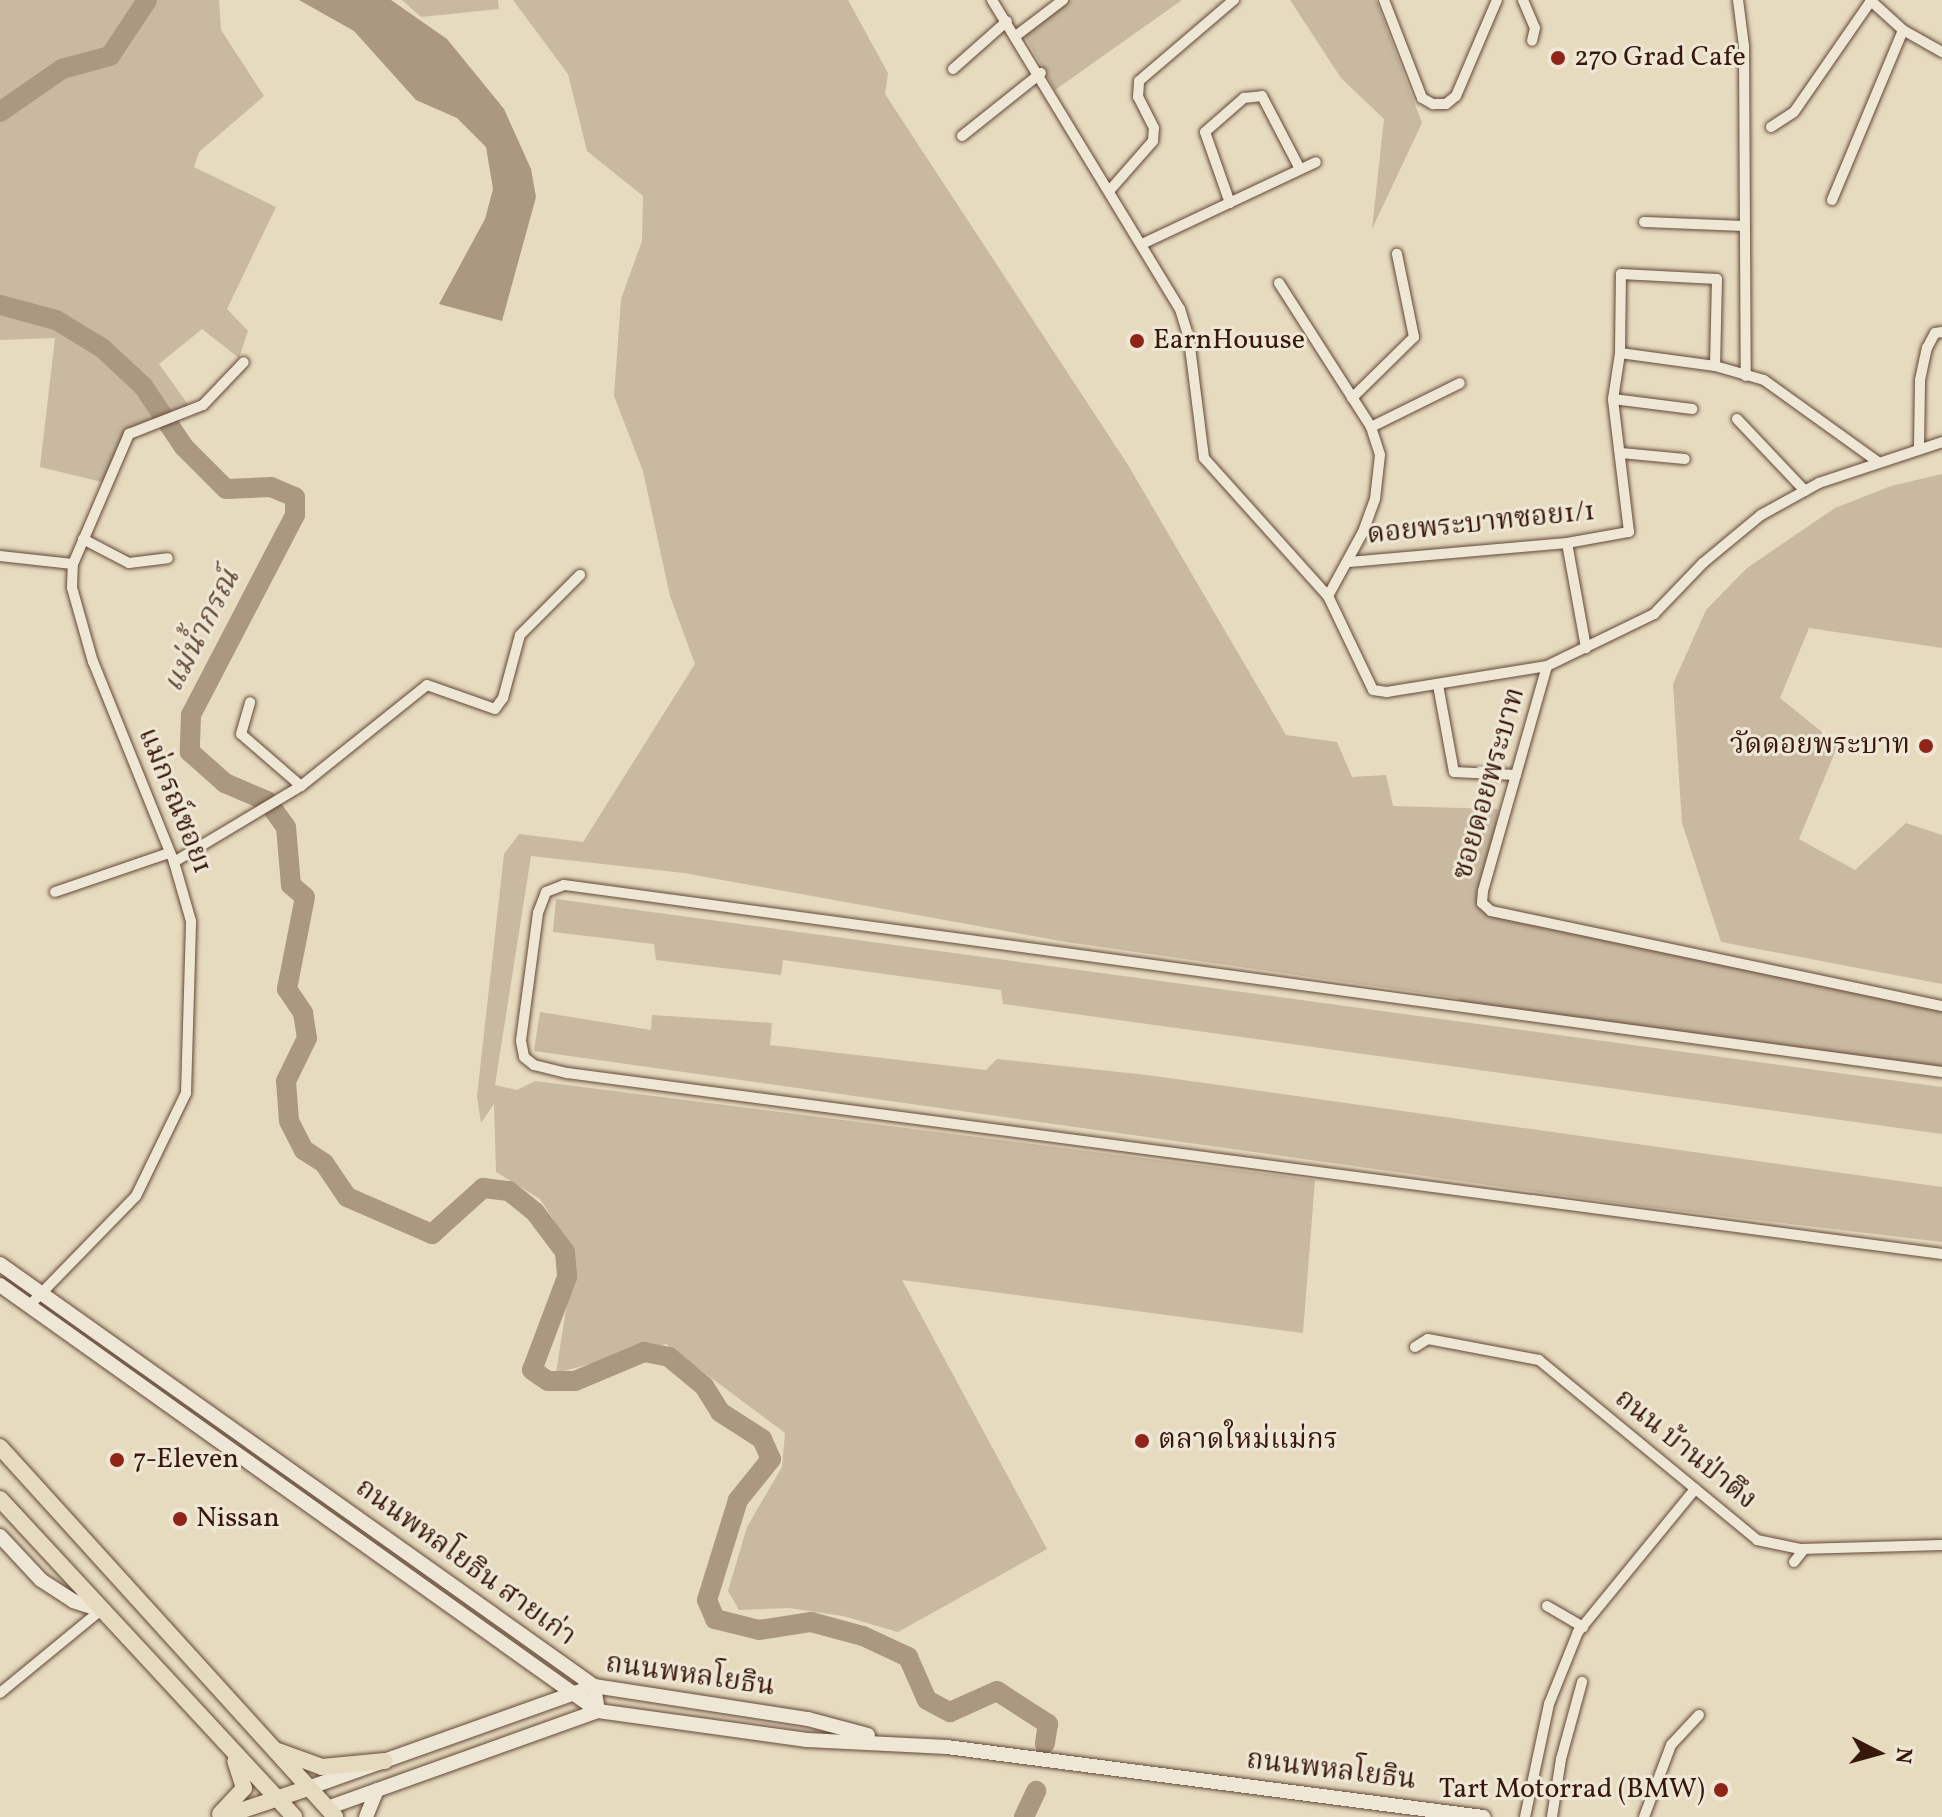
<!DOCTYPE html>
<meta charset="utf-8">
<style>
body{margin:0}
#map{position:relative;width:1942px;height:1817px;overflow:hidden;background:#e6dabf;font-family:Vollkorn,"Noto Serif Thai",serif}
div>[style]{position:absolute}
[style*='--x']{left:calc(var(--x)*1px);top:calc(var(--y)*1px);width:calc(var(--w)*1px);rotate:calc(var(--a)*1deg)}
.green>*{inset:0;background:#c8b9a0}
.water>*{inset:0;background:#aa9881}
.river>*{height:20px;margin:-10px;padding:0 10px;transform-origin:10px;border-radius:10px;background:#aa9881}
.roads{filter:drop-shadow(0 0 2px #634837) drop-shadow(0 0 2px #634837)}
.minor>*{height:10px;margin:-5px;padding:0 5px;transform-origin:5px;border-radius:5px;background:#efe7d5}
.secondary>*{height:14px;margin:-7px;padding:0 7px;transform-origin:7px;border-radius:7px;background:#efe7d5}
.primary>*{height:16px;margin:-8px;padding:0 8px;transform-origin:8px;border-radius:8px;background:#e6dabf}
.dots>*{width:22px;height:22px;translate:-50% -50%;box-sizing:border-box;border:4px solid #efe7d5;border-radius:50%}
span{translate:-50% -50%;white-space:nowrap;text-align:center;line-height:1.15;-webkit-text-stroke:6px #efe7d5;paint-order:stroke}
.poi-label{font-size:28px;color:#37180a}
.left{translate:0 -50%;text-align:left}
.right{translate:-100% -50%;text-align:right}
.street-label{font-size:28px;color:#37180a}
.water-label{font-size:30px;color:#654b3a;font-style:italic}
.north{position:absolute;left:1838px;top:1713px;width:80px;height:80px;-webkit-text-stroke:6px #efe7d5;paint-order:stroke;rotate:96deg;font-size:22px;font-weight:700;line-height:32px;text-align:center;color:#37180a}
.north::after{content:'';display:block;margin:auto;width:28px;height:36px;background:#37180a;clip-path:polygon(50% 0,100% 100%,50% 72%,0 100%)}
</style>
<div id="map">
<div class="green">
<div style="clip-path:polygon(0 0,219px 0,221px 30px,264px 96px,199px 152px,194px 167px,276px 207px,227px 309px,248px 331px,239px 358px,202px 329px,159px 364px,192px 410px,128px 432px,106px 483px,40px 467px,55px 338px,0 340px)"></div>
<div style="clip-path:polygon(402px 0,498px 0,499px 9px,421px 17px)"></div>
<div style="clip-path:polygon(513px 0,848px 0,888px 73px,885px 94px,1128px 465px,1286px 735px,1337px 742px,1352px 777px,1386px 775px,1393px 806px,1498px 809px,1486px 912px,1942px 1006px,1942px 1072px,1460px 1007px,1458px 998px,1066px 942px,684px 873px,531px 856px,495px 1085px,517px 1090px,535px 1081px,1315px 1180px,1303px 1333px,902px 1280px,1047px 1549px,898px 1632px,843px 1616px,789px 1608px,739px 1610px,728px 1591px,747px 1527px,782px 1467px,785px 1433px,666px 1344px,556px 1373px,575px 1252px,540px 1199px,496px 1172px,494px 1104px,481px 1123px,477px 1096px,504px 854px,519px 834px,583px 842px,695px 664px,670px 596px,643px 471px,614px 396px,621px 299px,642px 241px,643px 196px,587px 151px,568px 74px)"></div>
<div style="clip-path:polygon(1063px 0,1182px 0,1055px 90px,1022px 31px)"></div>
<div style="clip-path:polygon(1290px 0,1376px 0,1422px 123px,1372px 229px,1384px 119px,1341px 78px)"></div>
<div style="clip-path:polygon(1942px 474px,1942px 648px,1809px 628px,1780px 698px,1838px 745px,1799px 839px,1855px 870px,1906px 823px,1942px 835px,1942px 984px,1721px 942px,1682px 823px,1673px 684px,1706px 610px,1747px 568px,1835px 508px,1891px 486px)"></div>
<div style="clip-path:polygon(556px 899px,1942px 1087px,1942px 1134px,1003px 1004px,1001px 990px,783px 960px,781px 975px,656px 960px,654px 944px,553px 932px)"></div>
<div style="clip-path:polygon(540px 1012px,651px 1030px,652px 1015px,772px 1023px,770px 1045px,986px 1070px,997px 1059px,1147px 1075px,1942px 1187px,1942px 1242px,1631px 1205px,534px 1051px)"></div>
</div>
<div class="water">
<div style="clip-path:polygon(299px 0,391px 0,447px 39px,504px 109px,531px 169px,536px 197px,502px 321px,439px 304px,485px 219px,493px 189px,486px 147px,457px 118px,416px 100px,354px 31px)"></div>
</div>
<div class="river">
<div style="--x:0;--y:112;--w:75;--a:-34.7"></div>
<div style="--x:62;--y:69;--w:50;--a:-15.2"></div>
<div style="--x:110;--y:56;--w:67;--a:-56.5"></div>
<div style="--x:0;--y:305;--w:58;--a:15"></div>
<div style="--x:56;--y:320;--w:54;--a:31.3"></div>
<div style="--x:102;--y:348;--w:56;--a:42.8"></div>
<div style="--x:143;--y:386;--w:73;--a:56.1"></div>
<div style="--x:184;--y:447;--w:59;--a:45"></div>
<div style="--x:226;--y:489;--w:45;--a:-2.5"></div>
<div style="--x:271;--y:487;--w:26;--a:23"></div>
<div style="--x:295;--y:497;--w:18;--a:90"></div>
<div style="--x:295;--y:515;--w:225;--a:117.5"></div>
<div style="--x:191;--y:715;--w:37;--a:92"></div>
<div style="--x:190;--y:752;--w:47;--a:41.5"></div>
<div style="--x:225;--y:783;--w:46;--a:23.2"></div>
<div style="--x:267;--y:801;--w:32;--a:54"></div>
<div style="--x:286;--y:827;--w:58;--a:85.1"></div>
<div style="--x:291;--y:885;--w:18;--a:41"></div>
<div style="--x:305;--y:897;--w:94;--a:101.1"></div>
<div style="--x:287;--y:989;--w:29;--a:56"></div>
<div style="--x:303;--y:1013;--w:25;--a:81"></div>
<div style="--x:307;--y:1038;--w:48;--a:116"></div>
<div style="--x:286;--y:1081;--w:40;--a:85.7"></div>
<div style="--x:289;--y:1121;--w:33;--a:63"></div>
<div style="--x:304;--y:1150;--w:24;--a:33"></div>
<div style="--x:324;--y:1163;--w:41;--a:55.9"></div>
<div style="--x:347;--y:1197;--w:93;--a:23.5"></div>
<div style="--x:432;--y:1234;--w:69;--a:-42"></div>
<div style="--x:483;--y:1188;--w:26;--a:7"></div>
<div style="--x:509;--y:1191;--w:33;--a:39"></div>
<div style="--x:535;--y:1212;--w:50;--a:53.1"></div>
<div style="--x:565;--y:1252;--w:25;--a:85"></div>
<div style="--x:567;--y:1277;--w:99;--a:110.6"></div>
<div style="--x:532;--y:1370;--w:19;--a:35"></div>
<div style="--x:548;--y:1381;--w:27;--a:0"></div>
<div style="--x:575;--y:1381;--w:75;--a:-22.8"></div>
<div style="--x:644;--y:1352;--w:25;--a:11"></div>
<div style="--x:669;--y:1357;--w:45;--a:39.6"></div>
<div style="--x:704;--y:1386;--w:31;--a:58"></div>
<div style="--x:720;--y:1412;--w:50;--a:32.7"></div>
<div style="--x:762;--y:1439;--w:22;--a:66"></div>
<div style="--x:771;--y:1459;--w:53;--a:128.8"></div>
<div style="--x:738;--y:1500;--w:105;--a:107.2"></div>
<div style="--x:707;--y:1600;--w:21;--a:67"></div>
<div style="--x:715;--y:1619;--w:45;--a:14"></div>
<div style="--x:759;--y:1630;--w:53;--a:-8.7"></div>
<div style="--x:811;--y:1622;--w:54;--a:15.1"></div>
<div style="--x:863;--y:1636;--w:50;--a:25"></div>
<div style="--x:908;--y:1657;--w:47;--a:66.2"></div>
<div style="--x:927;--y:1700;--w:26;--a:28"></div>
<div style="--x:950;--y:1712;--w:51;--a:-24.1"></div>
<div style="--x:997;--y:1691;--w:61;--a:32.9"></div>
<div style="--x:1048;--y:1724;--w:20;--a:99"></div>
<div style="--x:1024;--y:1817;--w:29;--a:-65"></div>
</div>
<div class="roads">
<div class="minor">
<div style="--x:992;--y:0;--w:362;--a:58.7"></div>
<div style="--x:1180;--y:309;--w:31;--a:73"></div>
<div style="--x:1189;--y:339;--w:120;--a:82.8"></div>
<div style="--x:1204;--y:458;--w:186;--a:48.1"></div>
<div style="--x:1328;--y:596;--w:104;--a:64.4"></div>
<div style="--x:1373;--y:690;--w:14;--a:8"></div>
<div style="--x:1387;--y:692;--w:162;--a:-9.2"></div>
<div style="--x:1547;--y:666;--w:119;--a:-25.9"></div>
<div style="--x:1654;--y:614;--w:71;--a:-46.1"></div>
<div style="--x:1703;--y:563;--w:75;--a:-39.6"></div>
<div style="--x:1761;--y:515;--w:66;--a:-28.9"></div>
<div style="--x:1819;--y:483;--w:130;--a:-18.4"></div>
<div style="--x:1384;--y:0;--w:105;--a:68.8"></div>
<div style="--x:1422;--y:98;--w:13;--a:29"></div>
<div style="--x:1433;--y:104;--w:13;--a:0"></div>
<div style="--x:1446;--y:104;--w:13;--a:-39"></div>
<div style="--x:1456;--y:96;--w:104;--a:-66.9"></div>
<div style="--x:1523;--y:0;--w:30;--a:67"></div>
<div style="--x:1535;--y:28;--w:13;--a:103"></div>
<div style="--x:1738;--y:0;--w:46;--a:82.6"></div>
<div style="--x:1744;--y:46;--w:330;--a:89.7"></div>
<div style="--x:1870;--y:0;--w:45;--a:42.3"></div>
<div style="--x:1903;--y:30;--w:45;--a:29.4"></div>
<div style="--x:1017;--y:35;--w:58;--a:-37.3"></div>
<div style="--x:953;--y:69;--w:72;--a:-41.6"></div>
<div style="--x:1771;--y:127;--w:27;--a:-33"></div>
<div style="--x:1794;--y:112;--w:135;--a:-55.3"></div>
<div style="--x:962;--y:136;--w:101;--a:-38.6"></div>
<div style="--x:1110;--y:190;--w:65;--a:-48.7"></div>
<div style="--x:1153;--y:141;--w:13;--a:-86"></div>
<div style="--x:1154;--y:128;--w:35;--a:-117"></div>
<div style="--x:1138;--y:97;--w:16;--a:-86"></div>
<div style="--x:1139;--y:81;--w:125;--a:-40.5"></div>
<div style="--x:1832;--y:200;--w:184;--a:-67.3"></div>
<div style="--x:1230;--y:203;--w:75;--a:-109.4"></div>
<div style="--x:1205;--y:132;--w:52;--a:-41.1"></div>
<div style="--x:1244;--y:98;--w:18;--a:-6"></div>
<div style="--x:1262;--y:96;--w:82;--a:62.5"></div>
<div style="--x:1644;--y:222;--w:101;--a:2.3"></div>
<div style="--x:1142;--y:244;--w:192;--a:-25.2"></div>
<div style="--x:1279;--y:283;--w:171;--a:57.4"></div>
<div style="--x:1371;--y:427;--w:29;--a:72"></div>
<div style="--x:1380;--y:455;--w:44;--a:96.5"></div>
<div style="--x:1375;--y:499;--w:33;--a:110"></div>
<div style="--x:1364;--y:530;--w:75;--a:118.6"></div>
<div style="--x:1620;--y:353;--w:96;--a:7.8"></div>
<div style="--x:1715;--y:366;--w:51;--a:15.9"></div>
<div style="--x:1764;--y:380;--w:140;--a:35.7"></div>
<div style="--x:1352;--y:398;--w:87;--a:-44.5"></div>
<div style="--x:1414;--y:337;--w:85;--a:-101.6"></div>
<div style="--x:1613;--y:399;--w:80;--a:7.2"></div>
<div style="--x:1737;--y:419;--w:99;--a:46.6"></div>
<div style="--x:1371;--y:427;--w:99;--a:-26.3"></div>
<div style="--x:1919;--y:447;--w:67;--a:-89.1"></div>
<div style="--x:1920;--y:380;--w:33;--a:-78"></div>
<div style="--x:1927;--y:348;--w:17;--a:-62"></div>
<div style="--x:1935;--y:333;--w:7;--a:-8"></div>
<div style="--x:1621;--y:453;--w:64;--a:5.4"></div>
<div style="--x:83;--y:539;--w:52;--a:27.6"></div>
<div style="--x:129;--y:563;--w:39;--a:-7"></div>
<div style="--x:1567;--y:543;--w:107;--a:79.7"></div>
<div style="--x:0;--y:556;--w:73;--a:6.3"></div>
<div style="--x:1349;--y:562;--w:219;--a:-5"></div>
<div style="--x:1567;--y:543;--w:63;--a:-10.1"></div>
<div style="--x:1629;--y:532;--w:134;--a:-96.9"></div>
<div style="--x:1613;--y:399;--w:47;--a:-81.3"></div>
<div style="--x:1620;--y:353;--w:79;--a:-89.3"></div>
<div style="--x:1621;--y:274;--w:96;--a:3"></div>
<div style="--x:1717;--y:279;--w:87;--a:91.3"></div>
<div style="--x:1547;--y:666;--w:234;--a:105.9"></div>
<div style="--x:1483;--y:891;--w:12;--a:95"></div>
<div style="--x:1482;--y:903;--w:12;--a:42"></div>
<div style="--x:1491;--y:911;--w:461;--a:11.9"></div>
<div style="--x:1438;--y:685;--w:88;--a:79.6"></div>
<div style="--x:1454;--y:772;--w:62;--a:2.8"></div>
<div style="--x:301;--y:786;--w:161;--a:-38.7"></div>
<div style="--x:427;--y:685;--w:72;--a:19.4"></div>
<div style="--x:495;--y:709;--w:14;--a:-54"></div>
<div style="--x:503;--y:698;--w:65;--a:-74.9"></div>
<div style="--x:520;--y:635;--w:85;--a:-45"></div>
<div style="--x:174;--y:862;--w:148;--a:-30.9"></div>
<div style="--x:301;--y:786;--w:79;--a:-139.1"></div>
<div style="--x:241;--y:734;--w:33;--a:-74"></div>
<div style="--x:55;--y:892;--w:120;--a:-18.9"></div>
<div style="--x:1942;--y:1072;--w:1391;--a:-172.27"></div>
<div style="--x:564;--y:885;--w:19;--a:159"></div>
<div style="--x:546;--y:892;--w:22;--a:111"></div>
<div style="--x:538;--y:913;--w:129;--a:97.6"></div>
<div style="--x:521;--y:1041;--w:16;--a:79"></div>
<div style="--x:524;--y:1057;--w:13;--a:39"></div>
<div style="--x:534;--y:1065;--w:34;--a:14"></div>
<div style="--x:567;--y:1073;--w:1387;--a:7.5"></div>
<div style="--x:29;--y:1306;--w:153;--a:-45.8"></div>
<div style="--x:136;--y:1196;--w:114;--a:-64.1"></div>
<div style="--x:186;--y:1093;--w:172;--a:-88.3"></div>
<div style="--x:191;--y:921;--w:61;--a:-106.1"></div>
<div style="--x:174;--y:862;--w:216;--a:-112"></div>
<div style="--x:93;--y:662;--w:77;--a:-105.8"></div>
<div style="--x:72;--y:588;--w:24;--a:-88"></div>
<div style="--x:73;--y:564;--w:142;--a:-66.7"></div>
<div style="--x:129;--y:434;--w:79;--a:-21.4"></div>
<div style="--x:203;--y:405;--w:59;--a:-46.4"></div>
<div style="--x:1415;--y:1347;--w:15;--a:-32"></div>
<div style="--x:1428;--y:1339;--w:113;--a:10.7"></div>
<div style="--x:1539;--y:1360;--w:283;--a:39.5"></div>
<div style="--x:1757;--y:1540;--w:44;--a:11.8"></div>
<div style="--x:1800;--y:1549;--w:142;--a:-1.6"></div>
<div style="--x:1794;--y:1562;--w:16;--a:-52"></div>
<div style="--x:1547;--y:1606;--w:42;--a:30.3"></div>
<div style="--x:0;--y:1693;--w:131;--a:-39.4"></div>
<div style="--x:1525;--y:1817;--w:116;--a:-78"></div>
<div style="--x:1549;--y:1704;--w:78;--a:-68.1"></div>
<div style="--x:1578;--y:1632;--w:185;--a:-50.7"></div>
<div style="--x:1552;--y:1817;--w:59;--a:-81.2"></div>
<div style="--x:1561;--y:1759;--w:80;--a:-74.7"></div>
<div style="--x:1644;--y:1817;--w:77;--a:-69.4"></div>
<div style="--x:1671;--y:1745;--w:41;--a:-47"></div>
</div>
<div class="secondary">
<div style="--x:0;--y:1264;--w:729;--a:35.39"></div>
<div style="--x:594;--y:1686;--w:25;--a:81"></div>
<div style="--x:0;--y:1285;--w:734;--a:35.47"></div>
<div style="--x:0;--y:1536;--w:60;--a:47"></div>
<div style="--x:41;--y:1580;--w:38;--a:33"></div>
<div style="--x:73;--y:1601;--w:29;--a:18"></div>
<div style="--x:308;--y:1788;--w:304;--a:-19.6"></div>
<div style="--x:594;--y:1686;--w:217;--a:8.8"></div>
<div style="--x:808;--y:1719;--w:62;--a:14.9"></div>
<div style="--x:327;--y:1808;--w:288;--a:-19.7"></div>
<div style="--x:598;--y:1711;--w:211;--a:7.9"></div>
<div style="--x:807;--y:1740;--w:140;--a:2.9"></div>
<div style="--x:947;--y:1747;--w:541;--a:7.44"></div>
<div style="--x:366;--y:1817;--w:29;--a:-68"></div>
</div>
<div class="primary">
<div style="--x:0;--y:1447;--w:499;--a:47.8"></div>
<div style="--x:0;--y:1499;--w:433;--a:47.2"></div>
<div style="--x:278;--y:1751;--w:47;--a:20"></div>
<div style="--x:322;--y:1767;--w:63;--a:-5.4"></div>
<div style="--x:220;--y:1814;--w:35;--a:-47"></div>
<div style="--x:244;--y:1788;--w:28;--a:-108"></div>
<div style="--x:222;--y:1817;--w:91;--a:-18.6"></div>
</div>
</div>
<div class="dots">
<div style="left:1558px;top:58px;background:#8f2418"></div>
<div style="left:1137px;top:341px;background:#8f2418"></div>
<div style="left:1926px;top:746px;background:#8f2418"></div>
<div style="left:1142px;top:1441px;background:#8f2418"></div>
<div style="left:117px;top:1460px;background:#8f2418"></div>
<div style="left:180px;top:1519px;background:#8f2418"></div>
<div style="left:1721px;top:1790px;background:#8f2418"></div>
</div>
<div class="poi-label">
<span class="left" style="left:1574px;top:58px">270 Grad Cafe</span>
<span class="left" style="left:1153px;top:341px">EarnHouuse</span>
<span class="right" style="left:1910px;top:746px">วัดดอยพระบาท</span>
<span class="left" style="left:1158px;top:1441px">ตลาดใหม่แม่กร</span>
<span class="left" style="left:133px;top:1460px">7-Eleven</span>
<span class="left" style="left:196px;top:1519px">Nissan</span>
<span class="right" style="left:1705px;top:1790px">Tart Motorrad (BMW)</span>
</div>
<div class="street-label">
<span style="left:1481px;top:524px;rotate:-6deg">ดอยพระบาทซอย1/1</span>
<span style="left:1490px;top:784px;rotate:-74deg">ซอยดอยพระบาท</span>
<span style="left:174px;top:801px;rotate:68deg">แม่กรณ์ซอย1</span>
<span style="left:1685px;top:1450px;rotate:39deg">ถนน บ้านป่าตึง</span>
<span style="left:465px;top:1563px;rotate:36deg">ถนนพหลโยธิน สายเก่า</span>
<span style="left:690px;top:1676px;rotate:8deg">ถนนพหลโยธิน</span>
<span style="left:1331px;top:1771px;rotate:7deg">ถนนพหลโยธิน</span>
</div>
<div class="water-label">
<span style="left:202px;top:631px;rotate:-63deg">แม่น้ำกรณ์</span>
</div>
<div class="north">N</div>
</div>
